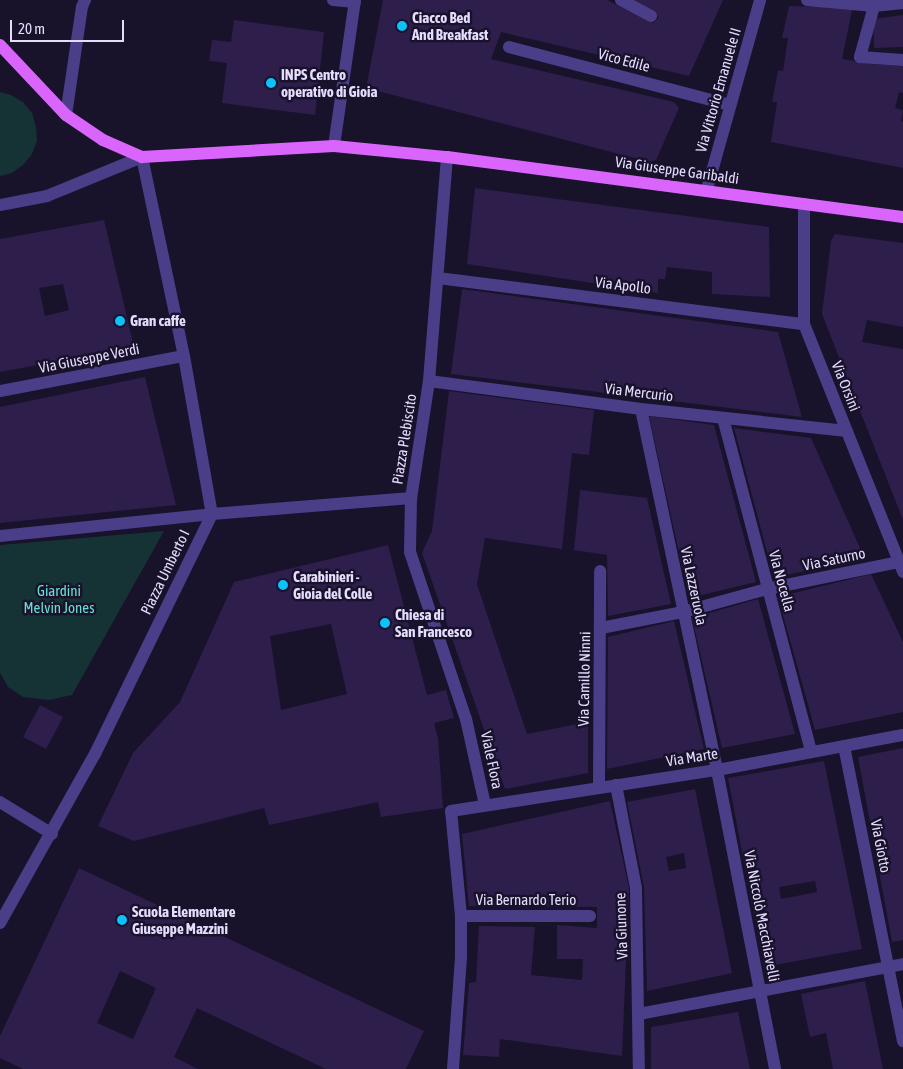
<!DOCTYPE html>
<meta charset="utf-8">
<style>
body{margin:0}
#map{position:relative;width:903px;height:1069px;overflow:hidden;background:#19122b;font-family:"Asap Condensed",sans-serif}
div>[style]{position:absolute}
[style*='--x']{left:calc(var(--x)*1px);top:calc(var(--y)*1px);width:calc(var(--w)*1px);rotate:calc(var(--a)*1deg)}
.green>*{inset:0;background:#153235}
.building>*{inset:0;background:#2d1e4c}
.minor>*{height:12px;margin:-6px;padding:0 6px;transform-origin:6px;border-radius:6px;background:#4b3e89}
.major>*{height:12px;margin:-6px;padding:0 6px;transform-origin:6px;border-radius:6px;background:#d965fc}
.dots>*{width:14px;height:14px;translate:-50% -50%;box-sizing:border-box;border:2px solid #19122b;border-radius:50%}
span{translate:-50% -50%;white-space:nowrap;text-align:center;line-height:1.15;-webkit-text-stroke:5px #19122b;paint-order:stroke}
.poi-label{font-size:15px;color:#e5dcfe;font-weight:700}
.left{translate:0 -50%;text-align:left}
.street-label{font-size:15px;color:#e5dcfe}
.park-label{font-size:15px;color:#68dfd2}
.scale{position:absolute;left:10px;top:20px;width:114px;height:22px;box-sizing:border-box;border:2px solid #e5dcfe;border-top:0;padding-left:6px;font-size:15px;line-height:18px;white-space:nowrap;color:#e5dcfe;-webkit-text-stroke:4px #19122b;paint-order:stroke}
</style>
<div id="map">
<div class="green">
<div style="clip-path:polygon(0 92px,11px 95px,23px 102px,32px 113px,36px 127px,37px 141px,32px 154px,23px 165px,12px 173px,0 176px)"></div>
<div style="clip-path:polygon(164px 531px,72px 695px,49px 700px,23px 697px,8px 687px,0 673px,0 545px)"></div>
</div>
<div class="building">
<div style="clip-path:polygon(383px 0,607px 0,653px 23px,659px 17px,631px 0,723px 0,689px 76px,501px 32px,491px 59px,674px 102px,679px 108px,656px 160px,650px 162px,366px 88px)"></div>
<div style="clip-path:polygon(789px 6px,826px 7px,852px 10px,842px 59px,872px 64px,903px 66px,903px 93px,899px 92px,895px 108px,903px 110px,901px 121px,903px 122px,903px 168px,771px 142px,777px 102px,772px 102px,778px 70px,783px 71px,788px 38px,782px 38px)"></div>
<div style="clip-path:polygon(903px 15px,903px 47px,874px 48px,873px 19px)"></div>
<div style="clip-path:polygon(234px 20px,324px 32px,315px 115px,222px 103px,227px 63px,209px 61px,212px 40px,231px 42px)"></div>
<div style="clip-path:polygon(475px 188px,769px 227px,770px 297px,712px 294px,712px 272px,667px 267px,665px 279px,658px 279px,658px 293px,467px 264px)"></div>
<div style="clip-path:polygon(evenodd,104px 220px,134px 347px,0 372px,0 239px,104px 220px,63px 284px,69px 310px,45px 316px,39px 288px,63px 284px)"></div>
<div style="clip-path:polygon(835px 234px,903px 243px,903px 327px,867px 320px,862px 342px,903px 349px,903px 520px,822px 314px,831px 241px)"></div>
<div style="clip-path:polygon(462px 289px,778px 332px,802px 417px,451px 374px)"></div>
<div style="clip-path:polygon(145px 377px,176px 505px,0 523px,0 407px)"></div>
<div style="clip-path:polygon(449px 391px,594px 410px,589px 455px,572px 453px,562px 549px,485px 538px,477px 584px,527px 734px,588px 722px,588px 773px,505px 789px,422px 553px,432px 531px)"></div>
<div style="clip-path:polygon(649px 416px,714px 425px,756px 582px,689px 598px)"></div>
<div style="clip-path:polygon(734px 428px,811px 438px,864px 557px,774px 578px)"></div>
<div style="clip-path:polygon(580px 490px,647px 498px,671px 604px,608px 616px,607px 555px,574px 550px)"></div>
<div style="clip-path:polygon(evenodd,388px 545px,427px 695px,446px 690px,454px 718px,434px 723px,438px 738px,443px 808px,381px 817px,378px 802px,269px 825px,264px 808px,134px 841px,98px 826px,133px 753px,180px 702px,234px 582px,388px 545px,331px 624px,347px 694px,281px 710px,270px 636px,331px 624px)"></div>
<div style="clip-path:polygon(871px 574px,903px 642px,903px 712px,815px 730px,778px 597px)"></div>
<div style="clip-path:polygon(758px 599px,795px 734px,722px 748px,692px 618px)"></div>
<div style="clip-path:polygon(674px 621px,704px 749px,607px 769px,608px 637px)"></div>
<div style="clip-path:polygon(40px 705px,63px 717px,46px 749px,23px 737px)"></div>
<div style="clip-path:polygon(903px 748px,903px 940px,892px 942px,858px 757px)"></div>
<div style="clip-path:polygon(evenodd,824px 761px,862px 949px,764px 967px,728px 778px,824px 761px,815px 881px,817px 892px,781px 899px,779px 887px,815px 881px)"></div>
<div style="clip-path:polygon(evenodd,695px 789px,732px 973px,647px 991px,644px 887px,627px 802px,695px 789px,684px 853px,686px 868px,669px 871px,666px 857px,684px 853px)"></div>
<div style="clip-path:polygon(610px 801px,629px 888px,622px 1056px,500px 1039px,499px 1057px,463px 1055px,469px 983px,476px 982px,479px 926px,535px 927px,531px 975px,582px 980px,583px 959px,557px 959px,557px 925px,597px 928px,597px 907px,469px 906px,462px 834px)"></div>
<div style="clip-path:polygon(evenodd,79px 868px,424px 1031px,406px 1069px,326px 1069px,197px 1008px,174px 1057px,198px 1069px,23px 1069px,0 1058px,0 1036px,79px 868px,120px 971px,156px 988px,133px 1039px,97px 1023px,120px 971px)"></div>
<div style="clip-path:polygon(865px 981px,883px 1069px,833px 1069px,826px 1033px,810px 1037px,801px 994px)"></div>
<div style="clip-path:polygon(738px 1012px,750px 1069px,651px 1069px,651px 1027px)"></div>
</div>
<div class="minor">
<div style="--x:333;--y:0;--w:22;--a:5"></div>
<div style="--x:621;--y:0;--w:34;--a:28"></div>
<div style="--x:807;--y:0;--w:67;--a:5.1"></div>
<div style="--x:874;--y:6;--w:29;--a:-6"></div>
<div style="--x:874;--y:6;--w:53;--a:105.4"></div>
<div style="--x:860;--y:57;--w:43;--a:4"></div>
<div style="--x:509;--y:47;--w:228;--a:14.7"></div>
<div style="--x:66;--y:115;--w:109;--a:-81.6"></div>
<div style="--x:82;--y:7;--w:8;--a:-67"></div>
<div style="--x:334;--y:146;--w:148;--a:-81.8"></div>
<div style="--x:447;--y:157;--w:225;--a:94.6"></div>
<div style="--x:429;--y:381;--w:118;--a:98.7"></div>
<div style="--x:411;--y:498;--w:54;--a:91.1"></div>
<div style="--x:410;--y:552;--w:176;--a:71.5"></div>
<div style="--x:466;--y:719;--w:88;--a:77.5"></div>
<div style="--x:707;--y:189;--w:196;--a:-74.3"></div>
<div style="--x:804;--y:204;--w:120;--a:90"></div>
<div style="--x:804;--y:324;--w:267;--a:68.2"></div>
<div style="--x:0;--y:205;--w:48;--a:-10.8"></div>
<div style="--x:47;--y:196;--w:103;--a:-22.3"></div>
<div style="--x:142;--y:157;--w:203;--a:78.1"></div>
<div style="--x:184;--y:356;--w:160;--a:80"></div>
<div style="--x:438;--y:278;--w:369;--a:7.2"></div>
<div style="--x:429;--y:381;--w:214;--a:7.5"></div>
<div style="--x:641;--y:409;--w:207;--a:6.1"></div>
<div style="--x:0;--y:391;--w:187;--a:-10.8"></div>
<div style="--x:641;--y:409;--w:369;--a:78.1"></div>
<div style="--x:717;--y:770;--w:305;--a:79"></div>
<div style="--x:723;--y:418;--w:344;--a:75.2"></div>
<div style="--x:0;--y:536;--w:213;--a:-5.9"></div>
<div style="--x:212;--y:514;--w:200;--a:-4.6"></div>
<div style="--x:601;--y:628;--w:84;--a:-11"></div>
<div style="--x:683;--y:612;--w:87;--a:-15.3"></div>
<div style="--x:767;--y:589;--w:135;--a:-11.6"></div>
<div style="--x:844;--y:746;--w:301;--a:78.7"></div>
<div style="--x:616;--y:785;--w:105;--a:79"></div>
<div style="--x:636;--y:888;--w:181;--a:89.1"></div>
<div style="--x:599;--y:788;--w:217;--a:-89.7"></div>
<div style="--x:0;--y:802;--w:61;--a:31.6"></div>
<div style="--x:461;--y:916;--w:129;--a:0"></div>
<div style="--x:0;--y:923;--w:194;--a:-60.7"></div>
<div style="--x:95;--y:754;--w:267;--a:-64"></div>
<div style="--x:639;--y:1014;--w:269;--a:-10.7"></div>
<div style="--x:453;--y:1069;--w:111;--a:-85.9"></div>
<div style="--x:461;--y:958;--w:42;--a:-90"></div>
<div style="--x:461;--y:916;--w:105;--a:-95.4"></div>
<div style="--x:451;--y:811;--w:269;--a:-8.8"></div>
<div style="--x:717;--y:770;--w:189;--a:-10.7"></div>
</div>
<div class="major">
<div style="--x:0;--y:45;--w:96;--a:46.7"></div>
<div style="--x:66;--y:115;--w:45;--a:34"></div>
<div style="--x:103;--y:140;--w:43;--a:23.6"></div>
<div style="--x:142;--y:157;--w:192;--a:-3.3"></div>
<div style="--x:334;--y:146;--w:114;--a:5.6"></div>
<div style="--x:447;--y:157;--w:460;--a:7.5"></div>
</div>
<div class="dots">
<div style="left:402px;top:26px;background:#0cc2fb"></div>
<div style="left:271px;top:83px;background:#0cc2fb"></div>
<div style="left:120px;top:321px;background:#0cc2fb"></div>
<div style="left:283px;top:585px;background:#0cc2fb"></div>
<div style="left:385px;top:623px;background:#0cc2fb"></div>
<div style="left:122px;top:920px;background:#0cc2fb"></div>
</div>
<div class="poi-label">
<span class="left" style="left:412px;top:26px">Ciacco Bed<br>And Breakfast</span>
<span class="left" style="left:281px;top:83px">INPS Centro<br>operativo di Gioia</span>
<span class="left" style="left:130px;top:321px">Gran caffe</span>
<span class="left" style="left:293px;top:585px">Carabinieri -<br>Gioia del Colle</span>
<span class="left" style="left:395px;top:623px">Chiesa di<br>San Francesco</span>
<span class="left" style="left:132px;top:920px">Scuola Elementare<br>Giuseppe Mazzini</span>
</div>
<div class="street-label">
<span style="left:624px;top:60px;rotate:15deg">Vico Edile</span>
<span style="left:718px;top:90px;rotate:-74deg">Via Vittorio Emanuele II</span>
<span style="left:677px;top:170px;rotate:8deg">Via Giuseppe Garibaldi</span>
<span style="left:623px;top:285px;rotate:7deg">Via Apollo</span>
<span style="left:89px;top:358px;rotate:-11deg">Via Giuseppe Verdi</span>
<span style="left:846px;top:386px;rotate:68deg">Via Orsini</span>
<span style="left:639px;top:392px;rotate:7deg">Via Mercurio</span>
<span style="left:404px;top:439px;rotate:-81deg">Piazza Plebiscito</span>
<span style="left:834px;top:559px;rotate:-12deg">Via Saturno</span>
<span style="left:165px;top:572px;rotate:-64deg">Piazza Umberto I</span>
<span style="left:782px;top:581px;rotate:75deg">Via Nocella</span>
<span style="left:694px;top:586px;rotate:78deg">Via Lazzeruola</span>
<span style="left:584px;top:679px;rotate:-89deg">Via Camillo Ninni</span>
<span style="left:692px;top:757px;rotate:-9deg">Via Marte</span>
<span style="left:492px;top:760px;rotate:78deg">Viale Flora</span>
<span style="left:881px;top:846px;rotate:79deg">Via Giotto</span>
<span style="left:526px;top:900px">Via Bernardo Terio</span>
<span style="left:762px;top:916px;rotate:79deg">Via Niccolò Macchiavelli</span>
<span style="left:621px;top:926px;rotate:-92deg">Via Giunone</span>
</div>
<div class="park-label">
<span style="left:59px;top:599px">Giardini<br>Melvin Jones</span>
</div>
<div class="scale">20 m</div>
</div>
